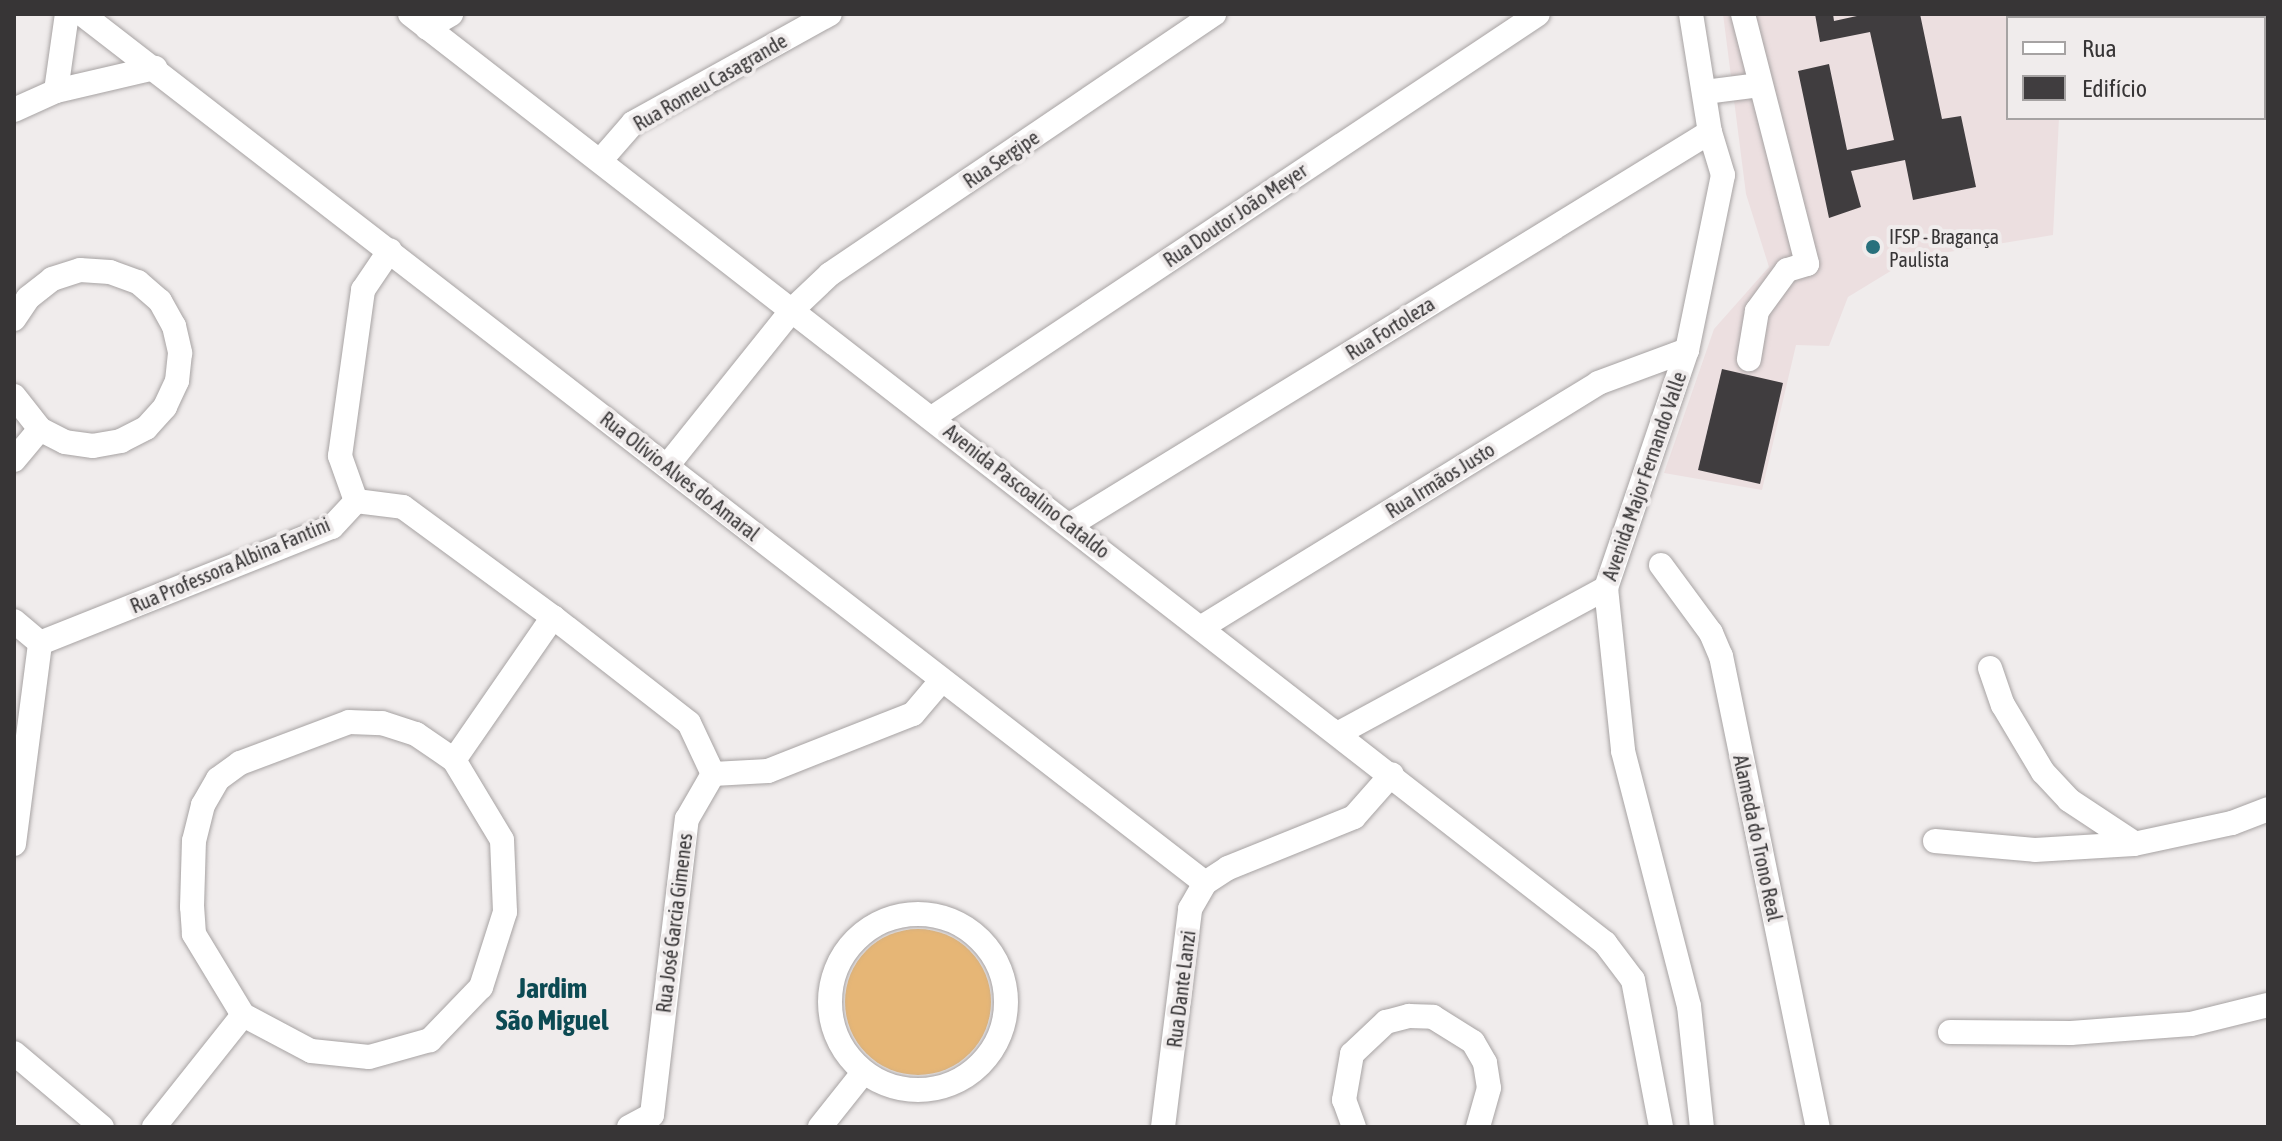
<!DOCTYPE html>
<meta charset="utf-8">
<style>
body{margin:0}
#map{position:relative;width:2282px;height:1141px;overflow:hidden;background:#f0ecec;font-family:"Asap Condensed",sans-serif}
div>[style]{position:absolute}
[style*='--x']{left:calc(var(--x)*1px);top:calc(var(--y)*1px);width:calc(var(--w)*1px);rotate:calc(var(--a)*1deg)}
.built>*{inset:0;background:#ecdfe0}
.green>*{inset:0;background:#e6b676}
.round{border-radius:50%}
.building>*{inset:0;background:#403d3f}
.roads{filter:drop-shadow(0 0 2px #a7a3a3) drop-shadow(0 0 2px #a7a3a3)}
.minor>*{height:24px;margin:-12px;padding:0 12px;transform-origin:12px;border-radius:12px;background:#fff}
.minor>.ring{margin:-12px;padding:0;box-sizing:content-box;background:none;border:24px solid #fff;border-radius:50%}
.dots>*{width:22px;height:22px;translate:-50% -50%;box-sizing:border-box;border:4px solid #f0ecec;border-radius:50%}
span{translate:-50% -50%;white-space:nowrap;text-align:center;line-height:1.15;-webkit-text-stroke:8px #f0ecec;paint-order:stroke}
.street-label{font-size:20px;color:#373536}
.poi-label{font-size:20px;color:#373536}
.left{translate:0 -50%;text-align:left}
.district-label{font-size:28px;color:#0c4a53;font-weight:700}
.frame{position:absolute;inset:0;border:16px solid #373536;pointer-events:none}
.legend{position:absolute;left:2006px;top:16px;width:260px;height:104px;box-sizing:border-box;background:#f0ecec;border:2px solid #a6a3a3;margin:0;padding:10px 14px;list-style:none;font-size:24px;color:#373536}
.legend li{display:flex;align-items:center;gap:16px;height:40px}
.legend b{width:40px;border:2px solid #a6a3a3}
</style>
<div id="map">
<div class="built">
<div style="clip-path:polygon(1723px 14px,2065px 14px,2008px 18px,2008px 118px,2059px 118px,2053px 235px,1912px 258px,1848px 297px,1829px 346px,1796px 345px,1762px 490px,1664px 473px,1714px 329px,1769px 267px,1746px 194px)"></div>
</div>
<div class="green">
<div class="round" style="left:845px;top:929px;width:146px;height:146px"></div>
</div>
<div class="building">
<div style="clip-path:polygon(1815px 14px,1833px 14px,1834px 21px,1866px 14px,1920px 14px,1942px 119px,1961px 116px,1976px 187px,1913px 200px,1905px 160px,1851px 171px,1861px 207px,1829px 218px,1798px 71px,1829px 64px,1847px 150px,1894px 140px,1870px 32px,1820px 42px)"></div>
<div style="clip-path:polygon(1722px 369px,1783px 383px,1760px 484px,1698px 470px)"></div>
</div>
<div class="roads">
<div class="minor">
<div style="--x:82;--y:14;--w:1420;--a:37.73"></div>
<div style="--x:410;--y:14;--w:1514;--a:37.86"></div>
<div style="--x:1605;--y:943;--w:46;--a:52.9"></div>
<div style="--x:1633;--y:980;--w:150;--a:79.2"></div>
<div style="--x:1691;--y:14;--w:120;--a:80.9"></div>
<div style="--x:1710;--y:132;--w:45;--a:73.2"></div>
<div style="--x:1723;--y:175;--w:179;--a:101.6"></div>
<div style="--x:1687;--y:350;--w:251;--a:108.8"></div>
<div style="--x:1606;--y:588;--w:164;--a:84"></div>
<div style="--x:1623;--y:751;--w:263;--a:75.5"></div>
<div style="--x:1689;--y:1006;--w:122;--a:83.9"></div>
<div style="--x:1743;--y:14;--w:258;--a:75.6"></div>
<div style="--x:1807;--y:264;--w:21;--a:163"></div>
<div style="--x:1787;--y:270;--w:51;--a:126.2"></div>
<div style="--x:1757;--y:311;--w:49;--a:99.5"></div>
<div style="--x:427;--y:28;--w:28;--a:-30"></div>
<div style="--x:56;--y:91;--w:78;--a:-81.9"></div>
<div style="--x:1705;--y:92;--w:55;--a:-7.3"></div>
<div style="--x:14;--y:110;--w:46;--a:-24.3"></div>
<div style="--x:56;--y:91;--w:102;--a:-13.1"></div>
<div style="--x:600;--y:161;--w:50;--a:-49"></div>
<div style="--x:633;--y:123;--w:225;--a:-29"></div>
<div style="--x:14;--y:319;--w:25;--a:-56"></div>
<div style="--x:28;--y:298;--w:31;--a:-38"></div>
<div style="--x:52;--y:279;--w:29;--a:-18"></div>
<div style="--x:80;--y:270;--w:30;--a:4"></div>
<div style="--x:110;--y:272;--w:30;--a:20"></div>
<div style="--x:138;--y:282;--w:29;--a:41"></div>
<div style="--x:160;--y:301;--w:29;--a:61"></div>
<div style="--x:174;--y:326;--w:28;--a:77"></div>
<div style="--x:180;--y:353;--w:28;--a:96"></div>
<div style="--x:177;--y:381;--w:29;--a:115"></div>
<div style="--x:165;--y:407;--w:28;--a:132"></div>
<div style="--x:146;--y:428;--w:28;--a:153"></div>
<div style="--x:121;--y:441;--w:28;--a:170"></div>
<div style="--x:93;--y:446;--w:28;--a:-172"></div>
<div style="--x:65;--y:442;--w:28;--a:-153"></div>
<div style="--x:40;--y:429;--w:42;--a:-128.2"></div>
<div style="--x:932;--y:418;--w:728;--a:-33.69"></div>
<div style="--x:14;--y:460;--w:40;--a:-50"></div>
<div style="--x:667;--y:466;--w:200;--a:-51.3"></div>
<div style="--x:792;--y:310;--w:52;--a:-43.5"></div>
<div style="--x:830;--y:274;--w:464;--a:-34.1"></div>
<div style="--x:356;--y:501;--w:47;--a:7.3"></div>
<div style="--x:403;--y:507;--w:186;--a:36.3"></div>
<div style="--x:553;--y:617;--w:172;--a:37.9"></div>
<div style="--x:689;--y:723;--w:56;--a:64.8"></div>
<div style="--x:356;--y:501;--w:48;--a:-109.6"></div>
<div style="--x:340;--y:456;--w:168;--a:-82.1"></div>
<div style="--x:363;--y:290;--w:48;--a:-56"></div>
<div style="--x:1070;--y:525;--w:751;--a:-31.55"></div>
<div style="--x:1661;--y:565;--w:84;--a:53.7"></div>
<div style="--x:1711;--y:633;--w:25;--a:67"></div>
<div style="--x:1721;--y:656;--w:481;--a:78.4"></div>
<div style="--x:14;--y:621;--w:34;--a:40"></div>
<div style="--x:1202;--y:627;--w:465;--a:-31.6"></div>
<div style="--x:1598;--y:383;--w:95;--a:-20.3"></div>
<div style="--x:1990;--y:668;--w:39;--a:71"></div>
<div style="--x:2003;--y:705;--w:78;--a:59.2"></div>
<div style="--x:2043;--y:772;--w:38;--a:47"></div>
<div style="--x:2069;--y:800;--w:78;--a:33.5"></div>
<div style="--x:349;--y:722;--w:33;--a:2"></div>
<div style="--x:382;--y:723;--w:36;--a:18"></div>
<div style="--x:416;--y:734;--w:46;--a:34.4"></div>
<div style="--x:454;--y:760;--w:93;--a:59"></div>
<div style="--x:502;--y:840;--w:72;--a:87.6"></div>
<div style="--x:505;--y:912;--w:79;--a:107.7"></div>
<div style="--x:481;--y:987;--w:74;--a:133.9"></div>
<div style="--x:430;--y:1040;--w:63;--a:164.4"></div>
<div style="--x:369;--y:1057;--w:58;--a:-174.1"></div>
<div style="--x:311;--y:1051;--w:77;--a:-152.1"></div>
<div style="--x:243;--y:1015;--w:95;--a:-121.2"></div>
<div style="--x:194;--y:934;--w:27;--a:-94"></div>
<div style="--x:192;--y:907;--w:66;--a:-88.3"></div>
<div style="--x:194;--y:841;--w:37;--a:-76"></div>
<div style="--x:203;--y:805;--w:30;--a:-60"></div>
<div style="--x:218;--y:779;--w:27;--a:-36"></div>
<div style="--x:240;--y:763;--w:116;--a:-20.6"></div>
<div style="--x:1339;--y:733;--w:304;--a:-28.5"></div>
<div style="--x:454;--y:760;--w:174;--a:-55.3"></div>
<div style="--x:713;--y:774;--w:55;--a:-3.1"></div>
<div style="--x:768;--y:771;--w:156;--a:-21.5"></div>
<div style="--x:913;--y:714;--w:43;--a:-49.7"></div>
<div style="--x:1935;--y:841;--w:100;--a:5.1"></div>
<div style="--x:2035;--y:850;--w:99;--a:-3.5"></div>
<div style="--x:2134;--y:844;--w:100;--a:-12.1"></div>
<div style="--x:2232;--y:823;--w:39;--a:-21"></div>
<div style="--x:14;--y:844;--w:203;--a:-82.6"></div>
<div style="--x:40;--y:643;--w:314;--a:-21.7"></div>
<div style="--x:332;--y:527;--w:35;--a:-47"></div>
<div class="ring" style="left:830px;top:914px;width:152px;height:152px"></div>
<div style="--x:1950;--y:1032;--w:121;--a:0.5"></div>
<div style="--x:2071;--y:1033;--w:120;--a:-4.3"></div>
<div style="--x:2191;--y:1024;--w:79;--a:-13.9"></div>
<div style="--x:14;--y:1053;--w:115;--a:40.1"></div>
<div style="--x:652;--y:1115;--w:298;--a:-83.3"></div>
<div style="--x:687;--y:819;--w:52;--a:-60"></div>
<div style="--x:154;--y:1127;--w:143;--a:-51.5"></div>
<div style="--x:629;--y:1127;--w:26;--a:-28"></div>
<div style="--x:820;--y:1127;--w:69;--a:-51.5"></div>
<div style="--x:1163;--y:1127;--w:220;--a:-82.9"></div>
<div style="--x:1190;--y:909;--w:30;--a:-60"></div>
<div style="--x:1205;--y:883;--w:27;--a:-33"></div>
<div style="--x:1228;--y:868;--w:136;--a:-22"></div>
<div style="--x:1354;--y:817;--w:57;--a:-48.5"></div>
<div style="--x:1354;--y:1127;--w:29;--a:-110"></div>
<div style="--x:1344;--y:1100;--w:47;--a:-80.1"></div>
<div style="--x:1352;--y:1054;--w:47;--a:-43.3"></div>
<div style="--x:1386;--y:1022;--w:24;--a:-15"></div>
<div style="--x:1409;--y:1016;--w:24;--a:2"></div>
<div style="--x:1433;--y:1017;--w:47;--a:32"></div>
<div style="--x:1473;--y:1042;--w:24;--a:60"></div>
<div style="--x:1485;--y:1063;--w:25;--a:81"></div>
<div style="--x:1489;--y:1088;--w:41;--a:105.8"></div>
</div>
</div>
<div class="dots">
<div style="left:1873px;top:247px;background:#28707c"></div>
</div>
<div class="street-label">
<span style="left:710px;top:82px;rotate:-30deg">Rua Romeu Casagrande</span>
<span style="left:1001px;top:159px;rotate:-34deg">Rua Sergipe</span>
<span style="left:1235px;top:215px;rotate:-34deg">Rua Doutor João Meyer</span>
<span style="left:1390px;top:328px;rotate:-32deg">Rua Fortoleza</span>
<span style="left:680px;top:476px;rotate:38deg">Rua Olívio Alves do Amaral</span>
<span style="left:1644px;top:476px;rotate:-71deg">Avenida Major Fernando Valle</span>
<span style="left:1440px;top:480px;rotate:-32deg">Rua Irmãos Justo</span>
<span style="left:1027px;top:491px;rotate:38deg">Avenida Pascoalino Cataldo</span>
<span style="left:230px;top:565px;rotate:-23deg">Rua Professora Albina Fantini</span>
<span style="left:1758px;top:838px;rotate:78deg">Alameda do Trono Real</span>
<span style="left:674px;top:923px;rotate:-83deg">Rua José Garcia Gimenes</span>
<span style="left:1181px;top:989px;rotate:-83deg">Rua Dante Lanzi</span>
</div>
<div class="poi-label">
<span class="left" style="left:1889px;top:248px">IFSP - Bragança<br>Paulista</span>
</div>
<div class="district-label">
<span style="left:552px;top:1004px">Jardim<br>São Miguel</span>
</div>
<div class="frame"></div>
<ul class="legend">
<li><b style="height:10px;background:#fff"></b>Rua</li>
<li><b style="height:22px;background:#403d3f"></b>Edifício</li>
</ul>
</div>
